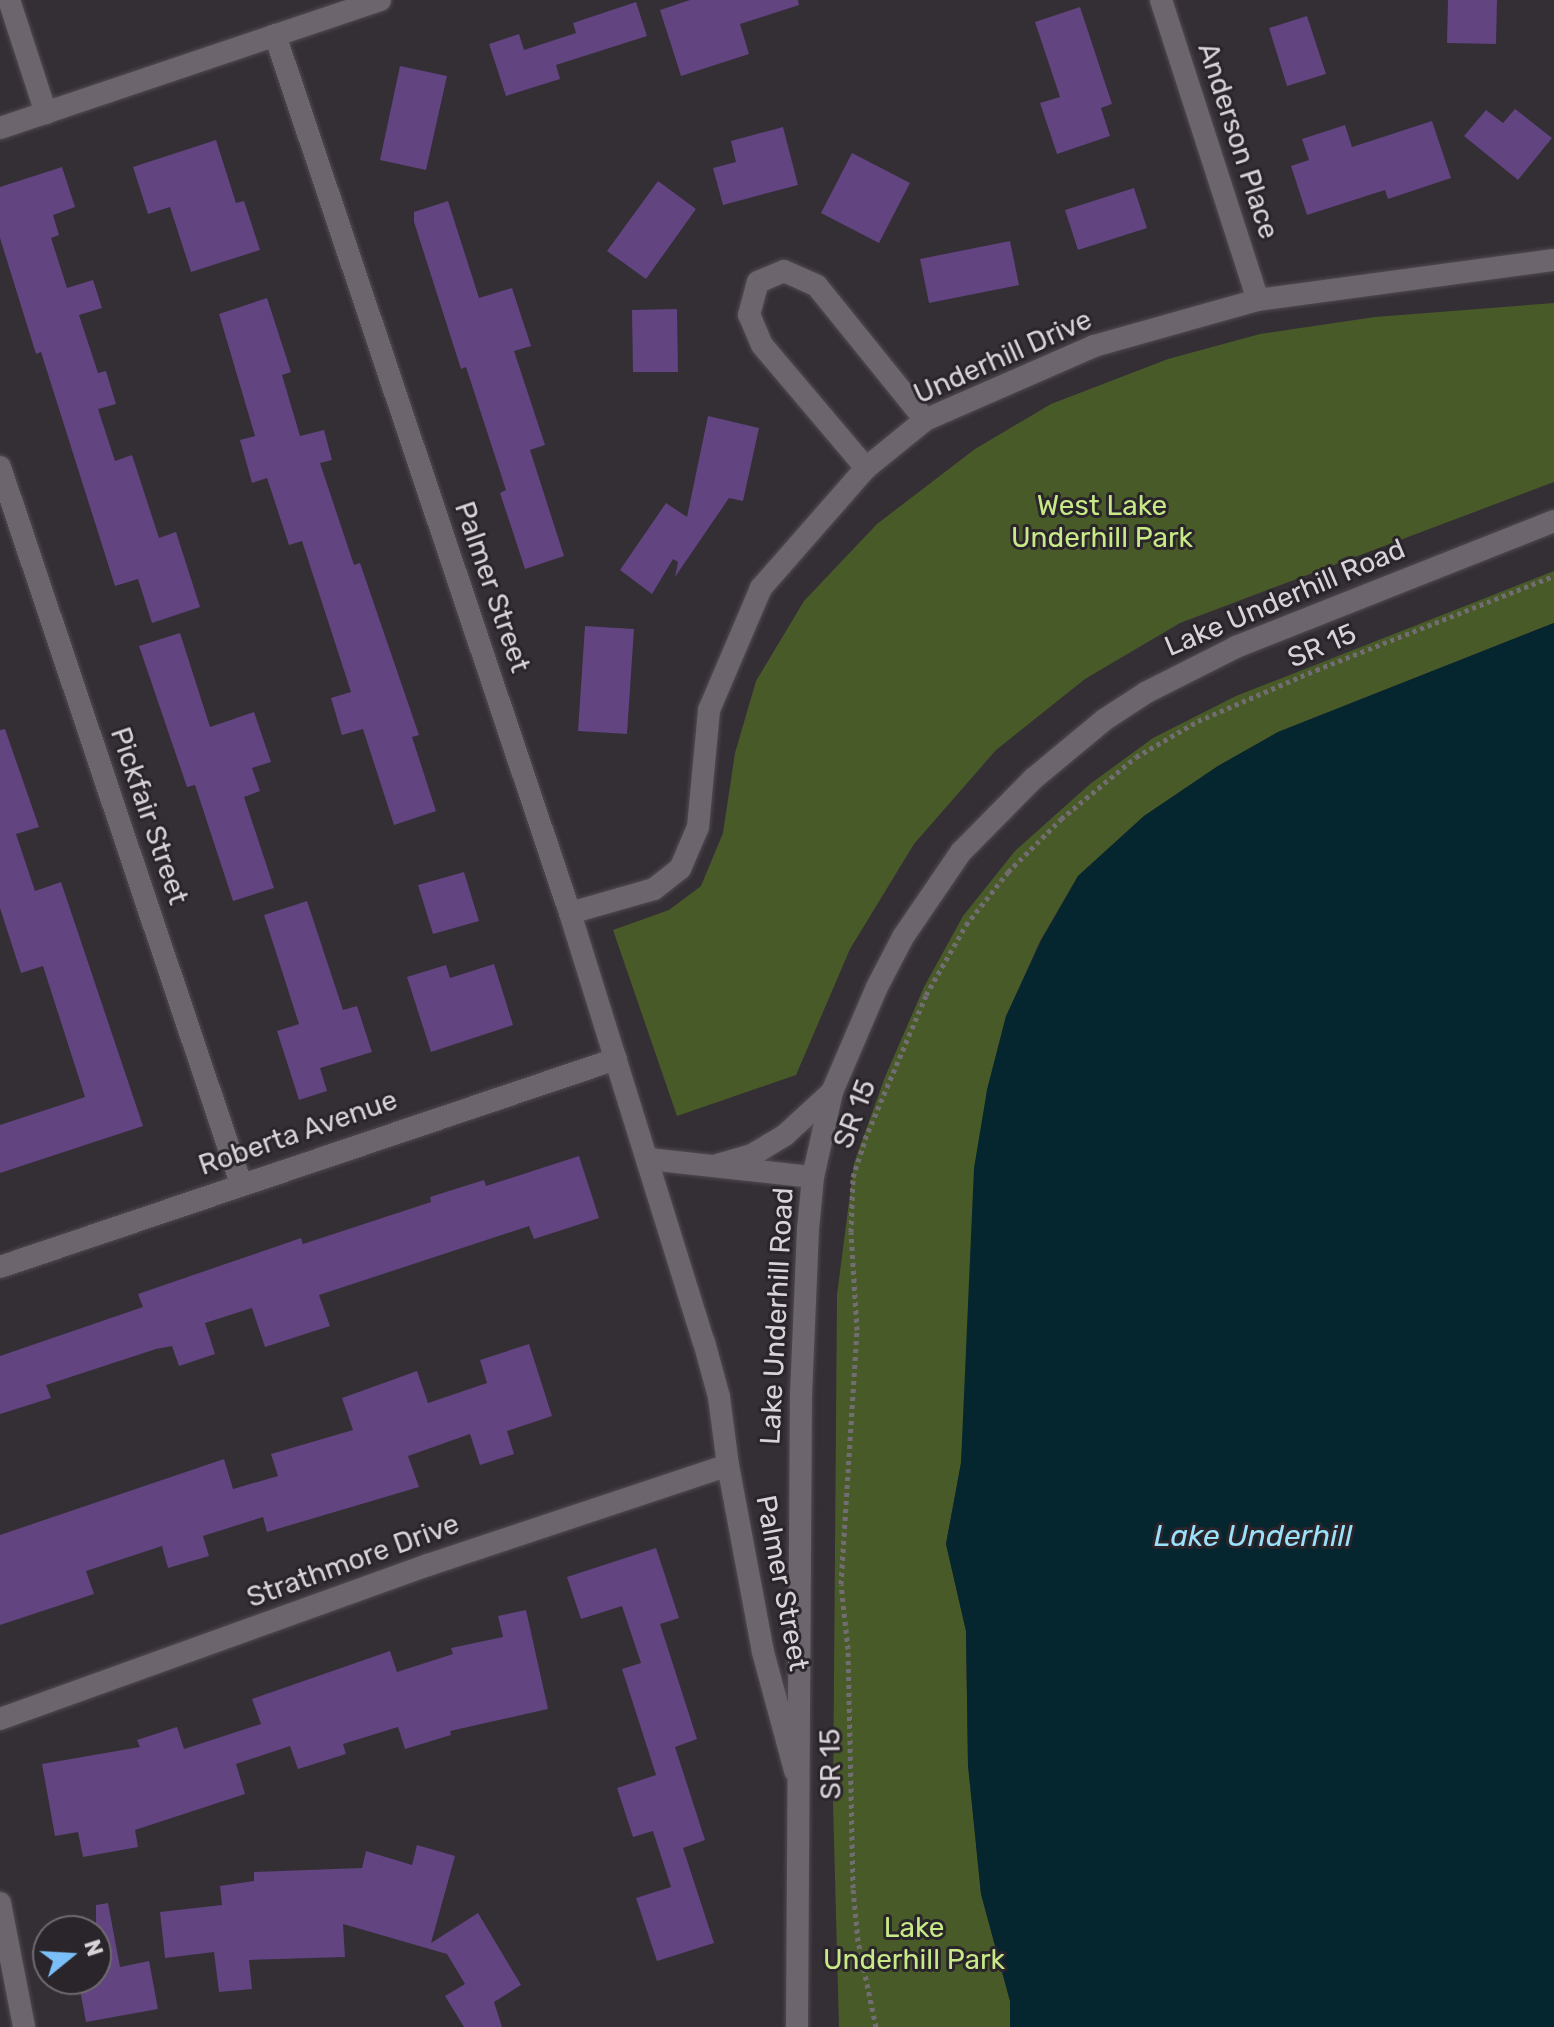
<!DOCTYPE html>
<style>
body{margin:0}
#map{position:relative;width:1554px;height:2027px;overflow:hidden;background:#342e35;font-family:Rubik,sans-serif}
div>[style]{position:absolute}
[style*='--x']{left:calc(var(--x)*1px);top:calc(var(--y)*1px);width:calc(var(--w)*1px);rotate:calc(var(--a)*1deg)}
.green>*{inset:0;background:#495a29}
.water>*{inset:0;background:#05252f}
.building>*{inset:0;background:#614480}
.path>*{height:5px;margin-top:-2.5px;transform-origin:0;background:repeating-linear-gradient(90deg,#726d72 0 4px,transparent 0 8px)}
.roads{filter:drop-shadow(0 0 2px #504b50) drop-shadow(0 0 2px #504b50)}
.minor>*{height:22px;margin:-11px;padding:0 11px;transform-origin:11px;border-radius:11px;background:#6d656d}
.tertiary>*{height:22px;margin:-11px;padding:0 11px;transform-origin:11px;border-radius:11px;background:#6d656d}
.secondary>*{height:22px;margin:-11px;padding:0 11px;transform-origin:11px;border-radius:11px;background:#6d656d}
span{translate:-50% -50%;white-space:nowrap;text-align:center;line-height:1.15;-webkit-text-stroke:6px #2a242b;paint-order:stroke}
.street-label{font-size:28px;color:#d7d3d7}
.park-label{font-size:28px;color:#c7ea87}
.water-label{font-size:30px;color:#9ae1fa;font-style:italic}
.north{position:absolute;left:32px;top:1915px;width:80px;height:80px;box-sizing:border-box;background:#2a242b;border:2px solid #6f6a70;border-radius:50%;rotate:72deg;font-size:22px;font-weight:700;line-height:32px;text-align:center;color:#d7d3d7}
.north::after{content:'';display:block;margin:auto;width:28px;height:36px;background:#7abff8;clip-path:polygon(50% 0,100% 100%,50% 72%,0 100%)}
</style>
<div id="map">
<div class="green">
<div style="clip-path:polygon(1554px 303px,1554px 482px,1180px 623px,1085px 679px,996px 750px,914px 844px,850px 949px,796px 1075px,677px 1116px,613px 930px,669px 910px,701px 886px,723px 833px,735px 753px,756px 681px,804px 601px,877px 524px,975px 449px,1051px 404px,1168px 359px,1260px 334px,1375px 317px)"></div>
<div style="clip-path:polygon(1554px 571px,1554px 623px,1278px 732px,1218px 766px,1144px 816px,1078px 876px,1040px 941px,1006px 1017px,987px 1090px,961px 1463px,946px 1544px,966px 1631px,968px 1765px,981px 1894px,1010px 2001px,1010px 2027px,839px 2027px,833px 1804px,837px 1295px,854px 1163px,885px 1077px,924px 987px,963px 916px,1015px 851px,1090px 784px,1153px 738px,1236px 696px)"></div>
</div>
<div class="water">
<div style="clip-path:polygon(1554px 623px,1554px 2027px,1010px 2027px,1010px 2001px,981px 1894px,968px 1765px,966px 1631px,946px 1544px,961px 1463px,974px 1168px,987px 1090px,1006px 1016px,1041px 941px,1078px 876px,1144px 816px,1218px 766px,1278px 732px)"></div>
</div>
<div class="building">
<div style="clip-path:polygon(690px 0,798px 0,799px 5px,740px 24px,749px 54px,681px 76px,660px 10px)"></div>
<div style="clip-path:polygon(1448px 0,1497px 0,1496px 44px,1447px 43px)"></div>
<div style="clip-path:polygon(636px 2px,647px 36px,556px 65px,560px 79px,506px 96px,489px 44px,519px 34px,524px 50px,576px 33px,573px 23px)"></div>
<div style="clip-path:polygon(1080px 7px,1112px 104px,1101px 108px,1110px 136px,1057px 154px,1040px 103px,1060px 97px,1035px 22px)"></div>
<div style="clip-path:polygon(1307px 16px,1326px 74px,1287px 86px,1269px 28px)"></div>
<div style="clip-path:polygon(400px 66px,447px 76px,426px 170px,380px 160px)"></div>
<div style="clip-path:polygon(1515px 109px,1552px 138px,1518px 180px,1464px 136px,1486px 110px,1503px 123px)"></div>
<div style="clip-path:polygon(1432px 121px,1451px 178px,1388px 199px,1385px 190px,1307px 215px,1291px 166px,1309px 160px,1302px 139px,1345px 125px,1352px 147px)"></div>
<div style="clip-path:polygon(783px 127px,798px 185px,723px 205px,713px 168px,736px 162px,731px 141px)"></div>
<div style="clip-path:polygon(216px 140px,236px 203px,244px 201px,260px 250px,191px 272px,170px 207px,148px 214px,133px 167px)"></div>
<div style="clip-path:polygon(852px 153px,910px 183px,879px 243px,821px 213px)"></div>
<div style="clip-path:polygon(62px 167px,75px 207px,53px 215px,59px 235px,51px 238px,67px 288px,93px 280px,102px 308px,79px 315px,98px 373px,106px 371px,116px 404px,98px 409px,115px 461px,132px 455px,159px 538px,176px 532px,200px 607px,152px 623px,138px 579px,115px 586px,41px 352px,36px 354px,0 238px,0 187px)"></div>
<div style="clip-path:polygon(658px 181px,696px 209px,646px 279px,607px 251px)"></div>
<div style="clip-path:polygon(1134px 188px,1147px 228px,1078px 250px,1065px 210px)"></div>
<div style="clip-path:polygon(448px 201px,479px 298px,512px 288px,531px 346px,514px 351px,545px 445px,530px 450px,564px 556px,525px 569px,500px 493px,506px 490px,466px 367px,461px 369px,414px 222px,414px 212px)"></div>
<div style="clip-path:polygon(1010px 241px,1019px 285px,929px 303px,920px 259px)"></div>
<div style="clip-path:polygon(267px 298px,291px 372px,282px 375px,300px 436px,324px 430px,332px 460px,320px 463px,354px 565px,360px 563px,419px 735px,412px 737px,436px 811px,394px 825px,363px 729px,342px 735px,331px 698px,351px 692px,302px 541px,289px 545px,267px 478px,252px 483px,240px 440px,255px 436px,219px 314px)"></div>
<div style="clip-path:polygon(677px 309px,678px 372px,633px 372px,632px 310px)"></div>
<div style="clip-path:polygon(708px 416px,759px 428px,743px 501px,729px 498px,675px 577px,678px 562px,673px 559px,652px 594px,620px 570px,666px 503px,687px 517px)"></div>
<div style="clip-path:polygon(585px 626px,634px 629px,627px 734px,578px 731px)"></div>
<div style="clip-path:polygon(180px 633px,210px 727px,254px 712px,271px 762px,252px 768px,260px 791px,244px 797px,274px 888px,233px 901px,195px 785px,187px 787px,139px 646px)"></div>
<div style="clip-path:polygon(5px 729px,39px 827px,16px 834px,35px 891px,61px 882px,143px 1126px,0 1173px,0 1125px,85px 1097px,43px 966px,21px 973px,0 908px,0 730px)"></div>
<div style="clip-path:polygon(464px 872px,479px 921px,433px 934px,418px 885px)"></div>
<div style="clip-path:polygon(307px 901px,343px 1010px,357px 1006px,372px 1052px,320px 1068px,327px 1091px,299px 1100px,277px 1031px,299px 1024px,264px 915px)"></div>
<div style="clip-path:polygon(494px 964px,513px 1025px,431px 1052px,407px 977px,446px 965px,450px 978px)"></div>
<div style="clip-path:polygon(579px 1156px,599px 1218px,534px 1239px,529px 1226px,319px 1295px,330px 1326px,265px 1347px,252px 1308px,205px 1323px,215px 1354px,179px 1366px,172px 1346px,156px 1349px,46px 1385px,51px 1398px,0 1414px,0 1356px,143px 1307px,138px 1294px,301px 1238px,303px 1244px,431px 1202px,430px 1197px,484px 1180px,486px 1186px)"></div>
<div style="clip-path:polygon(529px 1344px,552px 1416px,507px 1431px,514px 1454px,480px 1465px,470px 1434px,408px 1456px,419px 1487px,267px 1532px,263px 1517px,203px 1536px,209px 1556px,168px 1568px,162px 1546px,86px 1571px,94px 1594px,0 1625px,0 1535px,224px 1459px,233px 1489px,278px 1476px,271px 1454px,353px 1430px,342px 1398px,417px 1371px,428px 1403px,487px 1383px,480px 1360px)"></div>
<div style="clip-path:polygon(656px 1548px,679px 1618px,660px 1624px,697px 1739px,675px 1747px,705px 1840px,683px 1848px,714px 1943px,657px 1961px,636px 1898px,671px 1887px,653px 1831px,633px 1837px,617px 1788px,656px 1775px,622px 1669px,641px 1663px,622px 1606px,581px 1619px,567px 1577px)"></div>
<div style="clip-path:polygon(526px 1610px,548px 1709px,450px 1731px,451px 1735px,405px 1749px,398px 1727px,343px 1744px,346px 1754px,298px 1769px,290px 1746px,236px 1764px,245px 1794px,135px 1830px,138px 1847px,83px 1857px,78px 1832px,55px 1836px,42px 1764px,140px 1747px,137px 1740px,177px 1727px,184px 1749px,261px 1724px,252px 1699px,390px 1651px,397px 1672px,453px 1654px,451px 1648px,503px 1637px,498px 1616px)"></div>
<div style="clip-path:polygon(417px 1845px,455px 1856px,431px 1943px,478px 1913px,521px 1985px,494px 2002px,502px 2027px,464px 2027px,445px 1996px,465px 1984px,447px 1954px,343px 1924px,345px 1957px,249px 1960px,252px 1989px,219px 1992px,214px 1952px,165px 1958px,160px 1912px,222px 1905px,220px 1886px,254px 1881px,254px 1872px,362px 1868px,366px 1851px,412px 1865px)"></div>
<div style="clip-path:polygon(108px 1903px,120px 1967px,149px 1961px,158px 2009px,86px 2022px,78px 1979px,96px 1979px,96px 1905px)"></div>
</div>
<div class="path">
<div style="--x:876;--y:2027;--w:88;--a:-101.8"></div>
<div style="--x:858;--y:1941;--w:53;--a:-95.4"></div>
<div style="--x:853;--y:1888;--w:239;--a:-91.2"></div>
<div style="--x:848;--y:1649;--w:65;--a:-96.1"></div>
<div style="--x:841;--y:1584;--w:255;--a:-86.4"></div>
<div style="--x:857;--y:1330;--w:98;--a:-93.5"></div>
<div style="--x:851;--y:1232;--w:55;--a:-87.9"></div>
<div style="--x:853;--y:1177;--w:40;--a:-72"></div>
<div style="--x:865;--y:1139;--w:156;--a:-67"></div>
<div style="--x:926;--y:995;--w:81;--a:-60.3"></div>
<div style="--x:966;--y:925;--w:68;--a:-51.6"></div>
<div style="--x:1008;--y:872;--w:75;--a:-45"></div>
<div style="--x:1061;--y:819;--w:97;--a:-39.6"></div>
<div style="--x:1136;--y:757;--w:72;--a:-30.1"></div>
<div style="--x:1198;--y:721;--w:129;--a:-23.4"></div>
<div style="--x:1316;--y:670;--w:256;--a:-21.6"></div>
</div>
<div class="roads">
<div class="minor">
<div style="--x:9;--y:0;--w:119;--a:71.9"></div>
<div style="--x:1161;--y:0;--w:315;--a:72.1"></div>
<div style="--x:275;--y:35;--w:926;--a:71.43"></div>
<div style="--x:570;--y:913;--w:449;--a:72.7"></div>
<div style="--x:704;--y:1342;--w:57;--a:74.7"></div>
<div style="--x:719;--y:1397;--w:69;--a:82.5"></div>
<div style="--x:728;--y:1465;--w:190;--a:79.4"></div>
<div style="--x:763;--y:1652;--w:123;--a:74.9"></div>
<div style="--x:0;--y:467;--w:756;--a:71.42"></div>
<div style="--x:866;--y:468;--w:161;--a:-130.2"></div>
<div style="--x:762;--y:345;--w:33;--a:-113"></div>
<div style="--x:749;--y:315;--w:34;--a:-75"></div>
<div style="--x:758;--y:282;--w:28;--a:-23"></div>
<div style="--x:784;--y:271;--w:36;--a:24"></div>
<div style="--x:817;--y:286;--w:172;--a:51.1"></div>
<div style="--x:570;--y:913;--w:87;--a:-15.9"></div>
<div style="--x:654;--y:889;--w:33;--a:-38"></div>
<div style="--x:680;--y:869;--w:46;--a:-66.8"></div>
<div style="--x:698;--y:827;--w:118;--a:-84.6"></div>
<div style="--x:709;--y:710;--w:133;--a:-66.9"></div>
<div style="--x:761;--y:588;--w:159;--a:-48.8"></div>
<div style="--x:866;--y:468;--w:76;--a:-39.1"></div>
<div style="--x:925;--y:420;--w:184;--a:-23.6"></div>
<div style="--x:1094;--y:346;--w:170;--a:-15.7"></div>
<div style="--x:1258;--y:300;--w:299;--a:-7.7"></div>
<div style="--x:649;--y:1159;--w:165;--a:6.3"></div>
<div style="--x:0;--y:1267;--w:650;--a:-18.66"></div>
<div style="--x:0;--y:1719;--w:455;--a:-19.8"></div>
<div style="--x:428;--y:1565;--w:316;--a:-18.4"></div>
<div style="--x:0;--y:1903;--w:126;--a:79"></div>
</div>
<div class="tertiary">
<div style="--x:0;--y:128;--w:401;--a:-18.6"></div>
</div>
<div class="secondary">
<div style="--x:717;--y:1165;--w:36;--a:-16"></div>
<div style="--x:752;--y:1155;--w:39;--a:-31"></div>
<div style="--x:785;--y:1135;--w:64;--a:-42.5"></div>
<div style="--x:797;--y:2027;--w:631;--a:-89.64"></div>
<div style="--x:801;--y:1396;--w:167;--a:-87.6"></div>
<div style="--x:808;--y:1229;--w:52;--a:-84.5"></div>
<div style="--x:813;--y:1177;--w:87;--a:-77.4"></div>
<div style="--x:832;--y:1092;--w:114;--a:-66.8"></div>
<div style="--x:877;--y:987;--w:56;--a:-62.5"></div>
<div style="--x:903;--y:937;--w:103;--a:-55.7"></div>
<div style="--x:961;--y:852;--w:103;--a:-45.4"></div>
<div style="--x:1033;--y:779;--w:92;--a:-39.7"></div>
<div style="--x:1104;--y:720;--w:51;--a:-33.1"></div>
<div style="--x:1147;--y:692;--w:100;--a:-26.8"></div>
<div style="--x:1236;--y:647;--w:342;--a:-21.6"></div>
</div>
</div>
<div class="street-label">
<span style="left:1238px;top:141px;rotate:72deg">Anderson Place</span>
<span style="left:1003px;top:357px;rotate:-24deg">Underhill Drive</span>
<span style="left:492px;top:587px;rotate:71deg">Palmer Street</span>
<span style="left:1285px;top:598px;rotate:-23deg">Lake Underhill Road</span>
<span style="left:1322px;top:646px;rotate:-23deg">SR 15</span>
<span style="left:149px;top:816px;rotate:71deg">Pickfair Street</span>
<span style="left:855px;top:1114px;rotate:-69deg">SR 15</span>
<span style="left:298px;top:1133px;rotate:-19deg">Roberta Avenue</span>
<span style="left:777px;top:1316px;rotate:-87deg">Lake Underhill Road</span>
<span style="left:353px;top:1561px;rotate:-20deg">Strathmore Drive</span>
<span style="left:782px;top:1583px;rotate:79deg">Palmer Street</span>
<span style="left:831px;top:1764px;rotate:-91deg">SR 15</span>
</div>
<div class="park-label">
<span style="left:1102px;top:522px">West Lake<br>Underhill Park</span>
<span style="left:914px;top:1944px">Lake<br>Underhill Park</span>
</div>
<div class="water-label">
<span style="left:1253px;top:1536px">Lake Underhill</span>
</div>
<div class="north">N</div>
</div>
